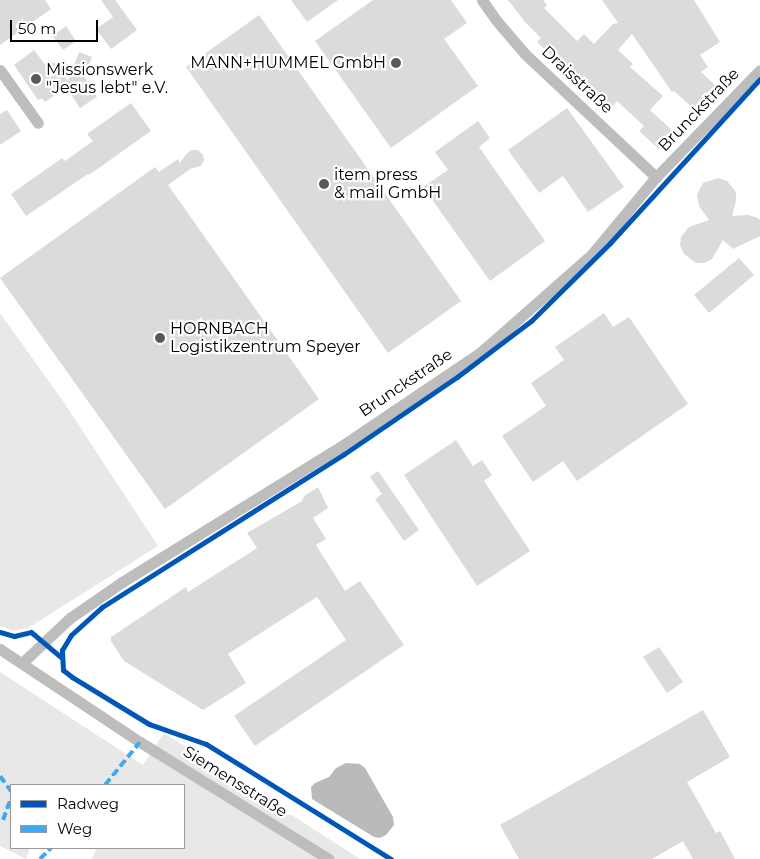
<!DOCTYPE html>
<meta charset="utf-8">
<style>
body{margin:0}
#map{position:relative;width:760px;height:859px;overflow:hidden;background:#fff;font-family:Montserrat,sans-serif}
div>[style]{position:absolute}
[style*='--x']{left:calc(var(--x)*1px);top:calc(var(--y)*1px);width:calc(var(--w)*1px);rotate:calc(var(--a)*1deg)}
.green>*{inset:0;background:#e8e8e8}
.water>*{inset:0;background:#bababa}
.building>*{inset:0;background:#dbdbdb}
.street>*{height:11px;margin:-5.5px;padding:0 5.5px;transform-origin:5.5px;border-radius:5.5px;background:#bdbdbd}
.quiet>*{height:4px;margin-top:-2px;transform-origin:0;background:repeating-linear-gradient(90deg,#3fa9f5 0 8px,transparent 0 12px)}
.cycleway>*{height:5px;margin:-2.5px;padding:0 2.5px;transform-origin:2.5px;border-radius:2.5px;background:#0057b8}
.dots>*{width:14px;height:14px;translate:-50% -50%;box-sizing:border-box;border:2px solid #fff;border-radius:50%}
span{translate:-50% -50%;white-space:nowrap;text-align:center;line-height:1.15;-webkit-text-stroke:4.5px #fff;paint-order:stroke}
.poi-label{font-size:16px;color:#000}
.right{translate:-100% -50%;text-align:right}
.left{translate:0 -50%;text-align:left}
.street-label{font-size:16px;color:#000}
.legend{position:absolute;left:10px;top:784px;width:175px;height:65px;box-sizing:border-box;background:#fff;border:1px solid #999;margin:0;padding:6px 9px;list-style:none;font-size:15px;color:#000}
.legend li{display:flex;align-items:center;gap:10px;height:25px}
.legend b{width:25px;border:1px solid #999}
.scale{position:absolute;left:10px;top:20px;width:88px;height:22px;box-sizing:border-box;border:2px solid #000;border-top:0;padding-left:6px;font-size:15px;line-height:18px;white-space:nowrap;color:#000;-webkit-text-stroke:4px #fff;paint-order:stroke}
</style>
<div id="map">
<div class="green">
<div style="clip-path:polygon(0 313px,63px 401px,158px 546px,28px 628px,13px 631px,0 626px)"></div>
<div style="clip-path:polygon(0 672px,143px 765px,164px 733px,360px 859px,92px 859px,96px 850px,93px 848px,184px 848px,184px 785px,11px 785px,11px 848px,30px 848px,26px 859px,0 846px)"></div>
</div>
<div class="water">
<div style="clip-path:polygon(346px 763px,360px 764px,365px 768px,393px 817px,394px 825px,386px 835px,380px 838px,374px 837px,312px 799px,311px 787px,315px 783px,329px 777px,336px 768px)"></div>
</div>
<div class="building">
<div style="clip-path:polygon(0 0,45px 0,51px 9px,0 45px)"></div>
<div style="clip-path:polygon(101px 0,115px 0,137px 30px,111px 49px,96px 29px,113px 17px)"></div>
<div style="clip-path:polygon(291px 0,338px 0,307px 22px)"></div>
<div style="clip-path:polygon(373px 0,451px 0,467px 23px,444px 39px,478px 86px,391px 148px,315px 41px)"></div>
<div style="clip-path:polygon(508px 0,543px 0,547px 5px,544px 8px,577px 41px,584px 34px,594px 44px,613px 24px,618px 23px,602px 0,694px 0,720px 42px,700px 55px,708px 67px,701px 72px,716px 86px,695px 110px,674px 91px,672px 92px,632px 34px,618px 50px,633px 64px,630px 67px,663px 96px,650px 110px,674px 132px,659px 149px,639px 131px,644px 126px,617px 101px,607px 112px,588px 94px,591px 91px,537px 42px,541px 38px,525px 22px)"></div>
<div style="clip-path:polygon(259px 15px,461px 301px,388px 353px,186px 67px)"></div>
<div style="clip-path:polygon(66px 26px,76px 41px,63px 50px,53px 36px)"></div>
<div style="clip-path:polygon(34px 50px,47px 67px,54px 62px,68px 81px,79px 52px,92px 57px,84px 76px,97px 97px,80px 108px,66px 87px,45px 102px,42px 98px,38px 100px,14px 65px)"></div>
<div style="clip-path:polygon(131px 103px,151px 131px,89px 175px,88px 174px,26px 216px,11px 194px,62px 158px,65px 161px,93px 141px,87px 134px)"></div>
<div style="clip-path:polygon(567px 108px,624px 187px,588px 212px,563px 176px,539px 193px,508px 150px)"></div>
<div style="clip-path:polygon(7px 110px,21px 131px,0 145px,0 114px)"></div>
<div style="clip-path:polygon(478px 121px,490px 138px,479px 147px,545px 241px,490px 281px,423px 187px,448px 170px,435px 152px)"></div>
<div style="clip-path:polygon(192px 150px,198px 150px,203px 155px,204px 160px,201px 166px,190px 169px,168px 185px,319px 399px,165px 509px,0 278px,155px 167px,159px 172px,178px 159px,180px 163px,187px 153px)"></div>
<div style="clip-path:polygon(718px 178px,727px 181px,736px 192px,736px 201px,732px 216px,748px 215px,758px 218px,760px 220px,760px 236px,733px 249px,723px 240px,712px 259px,704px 263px,696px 263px,684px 254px,680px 245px,681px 237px,689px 227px,709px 220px,699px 206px,697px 195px,703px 183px)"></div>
<div style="clip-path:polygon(739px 258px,754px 275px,709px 313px,694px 295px)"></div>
<div style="clip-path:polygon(604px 313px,613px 327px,629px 317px,688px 404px,577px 481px,563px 461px,533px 482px,502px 436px,546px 406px,531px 383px,564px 360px,555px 347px)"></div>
<div style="clip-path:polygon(456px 440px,473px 466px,482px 460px,492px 475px,484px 481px,530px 551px,477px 586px,404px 475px)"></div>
<div style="clip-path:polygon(378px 471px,419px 530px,404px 541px,375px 499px,382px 494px,370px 477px)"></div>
<div style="clip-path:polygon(318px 487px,328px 508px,313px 518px,326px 539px,316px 545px,345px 591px,360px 581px,404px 645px,255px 746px,234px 716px,346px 640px,317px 597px,228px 654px,246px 683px,203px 710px,124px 661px,111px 641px,111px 637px,186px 587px,188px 592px,257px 548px,247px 533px,302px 501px,304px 496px)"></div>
<div style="clip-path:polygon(659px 647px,683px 682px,667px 693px,643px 657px)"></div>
<div style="clip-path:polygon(703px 710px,730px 757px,687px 782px,716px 833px,720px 831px,735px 859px,693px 859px,683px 841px,652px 859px,519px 859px,500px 825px)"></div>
</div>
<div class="street">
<div style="--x:482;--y:0;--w:24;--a:55"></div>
<div style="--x:496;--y:20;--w:45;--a:49.5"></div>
<div style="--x:525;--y:54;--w:180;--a:43.2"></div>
<div style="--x:0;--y:70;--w:65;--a:54.4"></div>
<div style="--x:0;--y:649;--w:168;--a:33.6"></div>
<div style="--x:140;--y:742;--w:222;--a:31.8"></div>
<div style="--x:22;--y:663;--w:66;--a:-43.2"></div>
<div style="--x:70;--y:618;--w:63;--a:-34.7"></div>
<div style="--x:122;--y:582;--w:256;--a:-31.8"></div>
<div style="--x:340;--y:447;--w:170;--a:-34"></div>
<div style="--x:481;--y:352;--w:148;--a:-41.4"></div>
<div style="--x:592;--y:254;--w:100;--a:-50.3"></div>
<div style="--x:656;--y:177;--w:149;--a:-45.8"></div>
</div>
<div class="quiet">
<div style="--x:0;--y:776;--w:19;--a:54"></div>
<div style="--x:105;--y:785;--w:55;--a:-50.9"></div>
<div style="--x:3;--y:820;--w:23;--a:-70"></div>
<div style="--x:40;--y:859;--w:16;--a:-45"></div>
</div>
<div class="cycleway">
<div style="--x:0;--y:632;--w:15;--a:16"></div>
<div style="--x:14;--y:636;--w:17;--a:-13"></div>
<div style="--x:31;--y:632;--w:39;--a:40"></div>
<div style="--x:391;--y:859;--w:218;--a:-148.1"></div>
<div style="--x:206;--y:744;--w:60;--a:-160.7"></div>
<div style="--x:149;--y:724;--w:90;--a:-148.6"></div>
<div style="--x:72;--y:677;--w:11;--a:-142"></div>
<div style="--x:63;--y:670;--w:20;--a:-93"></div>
<div style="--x:62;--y:650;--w:17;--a:-59"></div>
<div style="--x:71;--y:635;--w:42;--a:-42.1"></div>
<div style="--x:102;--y:607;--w:286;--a:-32.3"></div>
<div style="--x:344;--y:454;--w:137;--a:-34.3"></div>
<div style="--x:457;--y:377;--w:94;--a:-37.2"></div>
<div style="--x:532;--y:320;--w:110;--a:-44.6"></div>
<div style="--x:610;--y:243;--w:222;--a:-47.6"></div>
</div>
<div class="dots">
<div style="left:396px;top:63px;background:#595959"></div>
<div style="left:36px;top:79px;background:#595959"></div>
<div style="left:324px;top:184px;background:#595959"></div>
<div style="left:160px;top:338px;background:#595959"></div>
</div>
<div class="poi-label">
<span class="right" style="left:386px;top:63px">MANN+HUMMEL GmbH</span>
<span class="left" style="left:46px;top:79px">Missionswerk<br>"Jesus lebt" e.V.</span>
<span class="left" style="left:334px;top:184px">item press<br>&amp; mail GmbH</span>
<span class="left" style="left:170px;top:338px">HORNBACH<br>Logistikzentrum Speyer</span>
</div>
<div class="street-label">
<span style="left:577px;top:80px;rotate:43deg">Draisstraße</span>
<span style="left:699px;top:110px;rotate:-46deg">Brunckstraße</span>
<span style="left:406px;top:383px;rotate:-34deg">Brunckstraße</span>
<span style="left:235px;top:782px;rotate:32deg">Siemensstraße</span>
</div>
<ul class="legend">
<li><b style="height:6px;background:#0057b8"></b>Radweg</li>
<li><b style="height:6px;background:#3fa9f5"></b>Weg</li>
</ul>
<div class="scale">50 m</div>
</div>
